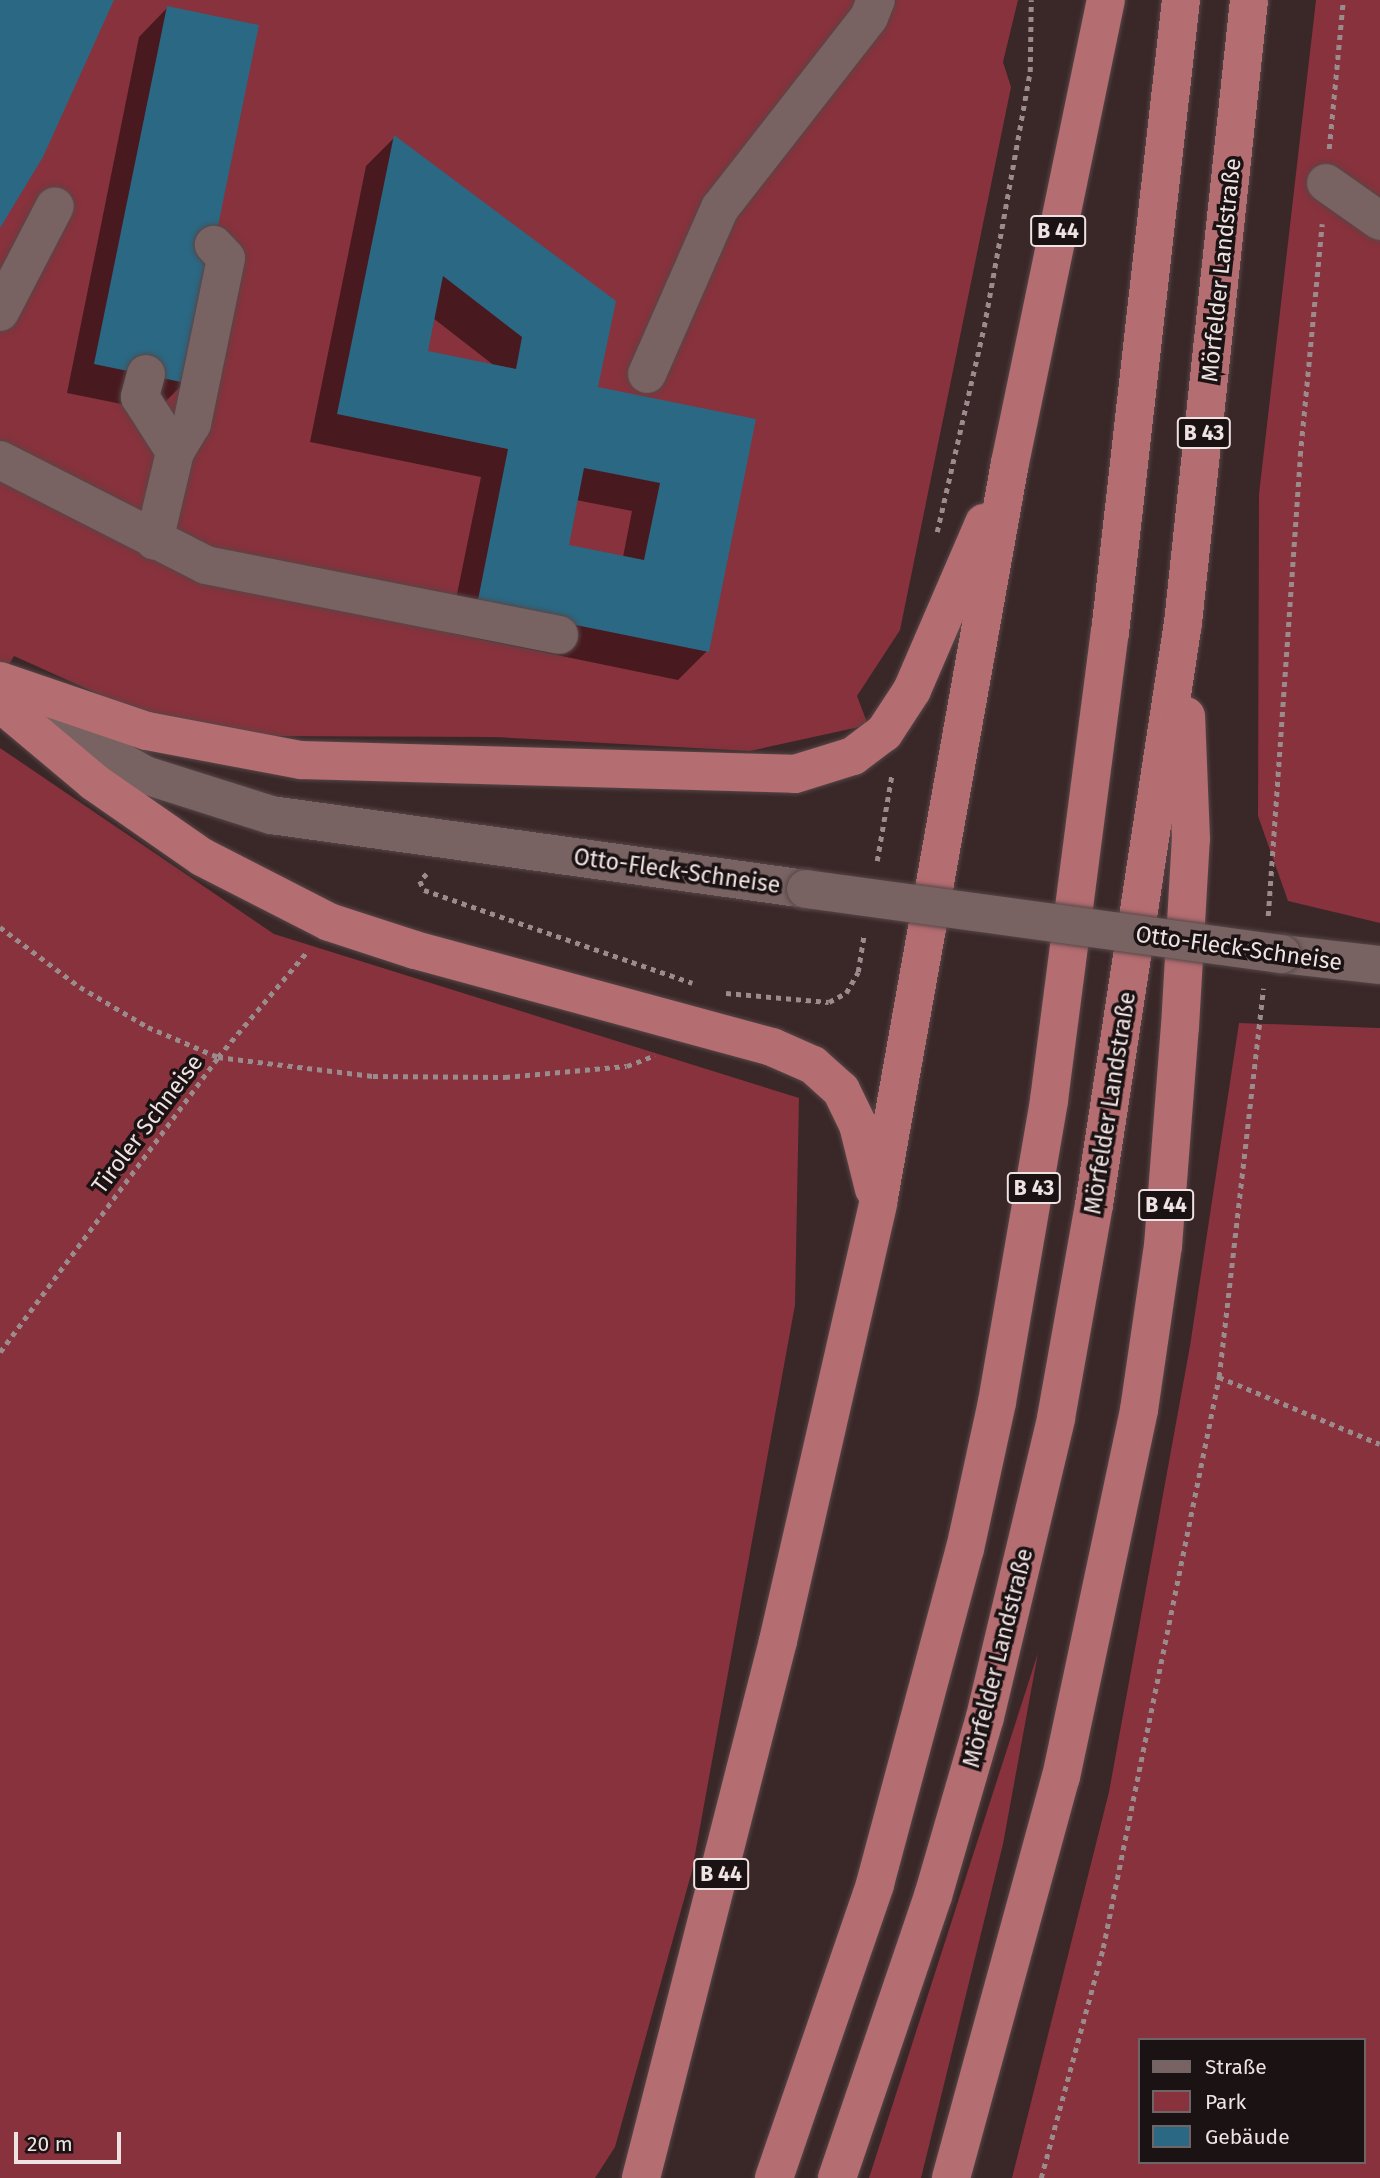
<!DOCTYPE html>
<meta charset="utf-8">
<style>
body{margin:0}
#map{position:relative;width:1380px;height:2178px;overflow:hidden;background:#3a2728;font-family:"Fira Sans",sans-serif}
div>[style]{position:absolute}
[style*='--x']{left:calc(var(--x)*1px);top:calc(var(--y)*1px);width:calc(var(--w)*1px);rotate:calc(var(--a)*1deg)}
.green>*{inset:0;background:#87323c}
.shadow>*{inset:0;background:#0007}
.building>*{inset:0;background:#2b6883}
.path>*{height:4.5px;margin-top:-2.25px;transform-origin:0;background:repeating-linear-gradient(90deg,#9b8b8c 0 5px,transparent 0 10px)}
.roads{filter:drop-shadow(0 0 2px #574647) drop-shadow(0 0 2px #574647)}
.minor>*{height:38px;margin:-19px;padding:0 19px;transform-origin:19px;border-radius:19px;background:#786262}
.highway>*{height:38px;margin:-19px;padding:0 19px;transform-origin:19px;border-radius:19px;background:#b46d71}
.bridges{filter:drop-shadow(0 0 2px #574647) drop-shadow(0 0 2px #574647)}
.minor-bridge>*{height:38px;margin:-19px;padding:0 19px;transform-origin:19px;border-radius:19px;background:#786262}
span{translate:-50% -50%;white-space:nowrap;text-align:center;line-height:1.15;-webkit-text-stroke:7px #1b1213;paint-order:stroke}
.shield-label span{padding:2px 5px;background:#1b1213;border:2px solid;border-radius:5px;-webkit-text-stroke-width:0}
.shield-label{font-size:21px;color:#efe2e2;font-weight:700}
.street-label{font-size:23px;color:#efe2e2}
.legend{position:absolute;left:1138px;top:2038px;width:228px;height:126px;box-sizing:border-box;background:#1b1213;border:2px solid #706566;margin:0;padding:9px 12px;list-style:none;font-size:21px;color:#efe2e2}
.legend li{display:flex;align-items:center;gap:14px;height:35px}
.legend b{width:35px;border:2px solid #706566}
.scale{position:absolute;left:14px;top:2132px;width:107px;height:32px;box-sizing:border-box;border:4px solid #efe2e2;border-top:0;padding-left:9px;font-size:21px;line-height:24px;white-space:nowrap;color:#efe2e2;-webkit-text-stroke:5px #1b1213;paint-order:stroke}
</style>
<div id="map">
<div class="green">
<div style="clip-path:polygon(0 0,1018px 0,1003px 62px,1011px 87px,900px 630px,857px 696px,868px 725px,750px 751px,495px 737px,254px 736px,127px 707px,14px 656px,0 679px)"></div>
<div style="clip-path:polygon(1316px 0,1380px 0,1380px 923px,1288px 901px,1258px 816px,1259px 494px)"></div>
<div style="clip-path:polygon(0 748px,274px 934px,799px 1098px,795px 1305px,692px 1871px,615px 2147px,595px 2178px,0 2178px)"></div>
<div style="clip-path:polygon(evenodd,1239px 1023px,1380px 1028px,1380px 2178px,1012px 2178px,1109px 1792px,1190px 1346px,1239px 1023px,1140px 2040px,1364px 2040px,1364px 2162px,1140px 2162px,1140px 2040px)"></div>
<div style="clip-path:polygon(1038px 1653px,1003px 1844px,921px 2178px,869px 2178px)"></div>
</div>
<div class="shadow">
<div style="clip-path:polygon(167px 8px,185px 382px,156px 411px,67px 393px,139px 37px)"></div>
<div style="clip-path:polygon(evenodd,394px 138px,596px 388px,754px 420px,707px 651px,678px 680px,449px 633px,481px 477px,310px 442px,366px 166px,394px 138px,433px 318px,496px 367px,426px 352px,433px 318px,394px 138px,576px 500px,632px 511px,623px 557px,567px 546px,576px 500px)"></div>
</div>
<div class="building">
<div style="clip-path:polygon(0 0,114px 0,43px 157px,0 228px)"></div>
<div style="clip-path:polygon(167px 6px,259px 25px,186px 383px,94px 364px)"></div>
<div style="clip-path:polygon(evenodd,394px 135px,616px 301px,598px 387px,756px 419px,709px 652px,477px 605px,508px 449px,337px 414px,394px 135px,443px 276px,522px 337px,516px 369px,428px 351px,443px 276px,394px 135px,584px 468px,660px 483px,644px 560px,569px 545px,584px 468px)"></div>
</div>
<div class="path">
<div style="--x:1329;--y:149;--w:150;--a:-84.6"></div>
<div style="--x:937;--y:532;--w:210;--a:-77.1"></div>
<div style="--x:984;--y:327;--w:259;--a:-79.8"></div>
<div style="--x:1030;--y:72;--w:72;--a:-89.2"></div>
<div style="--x:877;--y:861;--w:89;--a:-80.3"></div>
<div style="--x:427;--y:874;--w:10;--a:135"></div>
<div style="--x:420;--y:881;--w:10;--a:66"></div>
<div style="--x:424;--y:890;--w:284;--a:19.1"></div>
<div style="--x:1268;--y:916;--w:461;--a:-86"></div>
<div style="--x:1300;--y:456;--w:233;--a:-84.6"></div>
<div style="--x:0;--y:927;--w:100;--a:36.9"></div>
<div style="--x:80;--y:987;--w:79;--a:30.5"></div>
<div style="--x:148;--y:1027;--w:76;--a:23.2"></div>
<div style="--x:218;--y:1057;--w:156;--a:7"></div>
<div style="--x:373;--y:1076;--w:132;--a:0.4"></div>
<div style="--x:505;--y:1077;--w:122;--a:-5.2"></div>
<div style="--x:627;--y:1066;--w:30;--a:-21"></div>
<div style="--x:726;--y:993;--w:103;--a:5"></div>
<div style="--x:829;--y:1002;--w:19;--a:-28"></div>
<div style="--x:846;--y:993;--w:24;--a:-60"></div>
<div style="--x:858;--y:972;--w:37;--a:-81"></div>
<div style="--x:0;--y:1352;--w:367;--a:-53.5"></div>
<div style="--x:218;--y:1057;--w:136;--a:-49.8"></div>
<div style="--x:1219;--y:1377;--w:174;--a:22.6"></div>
<div style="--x:1041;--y:2178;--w:238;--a:-74.9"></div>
<div style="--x:1103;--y:1948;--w:583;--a:-78.52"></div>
<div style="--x:1219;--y:1377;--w:391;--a:-83.5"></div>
</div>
<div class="roads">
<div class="minor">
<div style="--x:1326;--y:183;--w:66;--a:35.1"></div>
<div style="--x:0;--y:312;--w:119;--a:-62.6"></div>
<div style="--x:146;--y:374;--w:24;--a:105"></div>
<div style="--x:140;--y:397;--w:65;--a:57.5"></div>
<div style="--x:175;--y:452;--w:91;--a:103.3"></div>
<div style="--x:647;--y:374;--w:181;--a:-66.3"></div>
<div style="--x:720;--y:208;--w:242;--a:-52"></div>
<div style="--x:869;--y:17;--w:18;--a:-68"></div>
<div style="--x:175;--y:452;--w:33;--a:-59"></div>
<div style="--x:192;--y:424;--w:169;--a:-78.4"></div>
<div style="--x:226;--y:258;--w:18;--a:-133"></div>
<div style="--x:0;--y:460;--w:231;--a:27"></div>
<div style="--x:206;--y:565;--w:360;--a:11.2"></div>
<div style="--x:19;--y:704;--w:145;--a:29.4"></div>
<div style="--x:145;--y:775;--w:132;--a:17.6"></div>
<div style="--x:271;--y:815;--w:540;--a:7.88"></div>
<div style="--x:1282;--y:954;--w:99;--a:6.4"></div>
</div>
<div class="highway">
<div style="--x:0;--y:681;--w:155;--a:18.8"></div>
<div style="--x:147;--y:731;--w:157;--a:10.7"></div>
<div style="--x:301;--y:760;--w:494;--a:1.6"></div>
<div style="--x:795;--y:774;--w:61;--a:-17.2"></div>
<div style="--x:853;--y:756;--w:39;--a:-37"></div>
<div style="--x:884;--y:733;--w:51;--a:-56.9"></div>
<div style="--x:912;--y:690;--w:182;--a:-66.7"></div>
<div style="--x:0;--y:703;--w:123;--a:40"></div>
<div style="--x:94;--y:782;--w:131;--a:34.8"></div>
<div style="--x:202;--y:857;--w:143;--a:27.1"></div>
<div style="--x:329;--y:922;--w:90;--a:18"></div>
<div style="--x:415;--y:950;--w:370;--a:15.2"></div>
<div style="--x:772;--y:1047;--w:45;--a:23.7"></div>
<div style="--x:813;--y:1065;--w:38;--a:42"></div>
<div style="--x:841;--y:1090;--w:39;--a:64"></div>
<div style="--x:858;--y:1125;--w:66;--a:76"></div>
<div style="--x:641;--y:2178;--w:554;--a:-75.69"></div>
<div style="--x:778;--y:1641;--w:449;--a:-77.1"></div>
<div style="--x:878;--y:1203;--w:752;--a:-79.89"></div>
<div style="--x:1010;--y:463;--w:473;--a:-78.3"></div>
<div style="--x:774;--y:2178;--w:311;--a:-71"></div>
<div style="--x:875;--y:1884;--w:347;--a:-75"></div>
<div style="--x:965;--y:1549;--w:150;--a:-77.7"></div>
<div style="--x:997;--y:1402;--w:306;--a:-80.2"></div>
<div style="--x:1049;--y:1100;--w:471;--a:-82.6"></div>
<div style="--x:1110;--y:633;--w:637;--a:-83.6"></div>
<div style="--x:837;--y:2178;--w:298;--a:-71.2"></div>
<div style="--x:933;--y:1896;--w:186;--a:-73.8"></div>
<div style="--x:985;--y:1717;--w:307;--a:-76.6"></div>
<div style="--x:1056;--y:1418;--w:216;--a:-79.9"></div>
<div style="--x:1094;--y:1205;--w:589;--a:-81.31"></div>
<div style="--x:1183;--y:623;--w:626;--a:-83.95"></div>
<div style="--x:951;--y:2178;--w:416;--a:-74.7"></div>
<div style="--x:1061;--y:1777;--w:375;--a:-78"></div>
<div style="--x:1139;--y:1410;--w:166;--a:-81.7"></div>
<div style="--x:1163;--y:1246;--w:220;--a:-85.6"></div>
<div style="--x:1180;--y:1027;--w:188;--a:-86.7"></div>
<div style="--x:1191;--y:839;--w:123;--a:-92.3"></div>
</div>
</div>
<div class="bridges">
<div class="minor-bridge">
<div style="--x:806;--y:889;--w:480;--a:7.8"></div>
</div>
</div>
<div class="shield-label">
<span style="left:1058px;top:231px">B 44</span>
<span style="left:1204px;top:433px">B 43</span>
<span style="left:1034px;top:1188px">B 43</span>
<span style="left:1166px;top:1205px">B 44</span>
<span style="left:721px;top:1874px">B 44</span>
</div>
<div class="street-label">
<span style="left:1221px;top:270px;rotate:-84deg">Mörfelder Landstraße</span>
<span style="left:677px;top:871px;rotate:8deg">Otto-Fleck-Schneise</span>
<span style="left:1239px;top:948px;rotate:8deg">Otto-Fleck-Schneise</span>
<span style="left:1110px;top:1103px;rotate:-81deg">Mörfelder Landstraße</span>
<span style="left:147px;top:1124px;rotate:-53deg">Tiroler Schneise</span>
<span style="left:998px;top:1658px;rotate:-76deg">Mörfelder Landstraße</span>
</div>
<ul class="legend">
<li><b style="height:9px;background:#786262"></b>Straße</li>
<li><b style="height:19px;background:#87323c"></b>Park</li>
<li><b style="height:19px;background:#2b6883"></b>Gebäude</li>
</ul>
<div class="scale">20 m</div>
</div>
